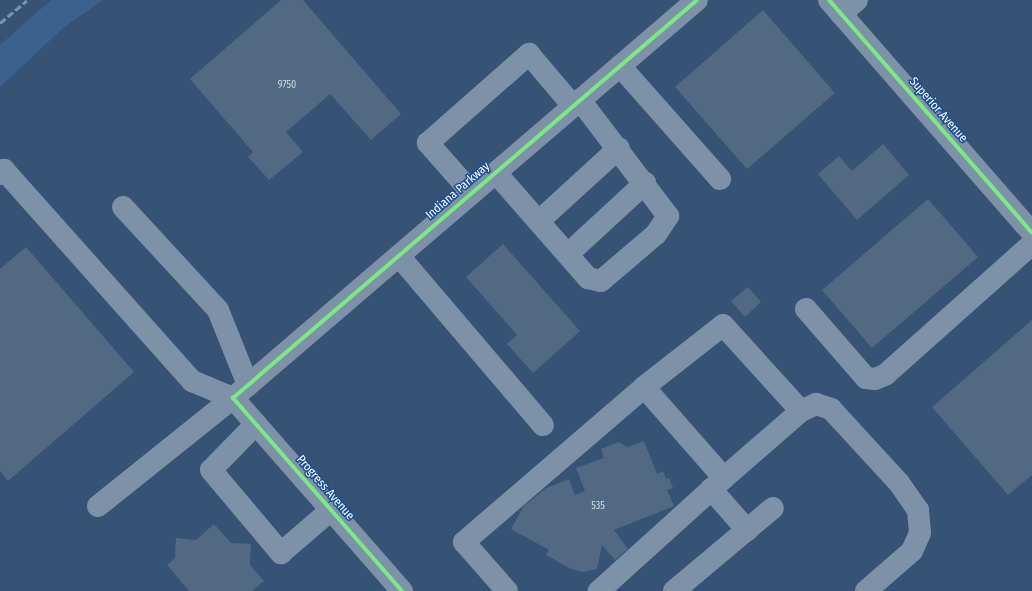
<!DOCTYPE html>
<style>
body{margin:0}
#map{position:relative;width:1032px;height:591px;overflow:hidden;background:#365274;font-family:"Fira Sans Condensed",sans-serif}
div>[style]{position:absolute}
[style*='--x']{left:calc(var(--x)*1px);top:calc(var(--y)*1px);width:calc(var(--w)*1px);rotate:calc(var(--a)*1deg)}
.water>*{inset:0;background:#3b618d}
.building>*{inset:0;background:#526984}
.minor>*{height:22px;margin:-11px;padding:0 11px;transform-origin:11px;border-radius:11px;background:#7d92a8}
.rail>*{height:3px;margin-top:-1.5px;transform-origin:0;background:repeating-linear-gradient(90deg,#7e92a7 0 7px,transparent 0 10px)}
.cycleway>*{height:4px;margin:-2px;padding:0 2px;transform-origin:2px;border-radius:2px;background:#7ce984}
span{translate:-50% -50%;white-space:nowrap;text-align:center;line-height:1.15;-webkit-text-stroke:3px #1b4f8f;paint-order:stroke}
.number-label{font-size:10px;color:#d4dae0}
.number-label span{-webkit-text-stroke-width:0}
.street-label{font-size:12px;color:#fff}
</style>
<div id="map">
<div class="water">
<div style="clip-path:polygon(51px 0,103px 0,62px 29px,0 87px,0 45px)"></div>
</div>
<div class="building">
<div style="clip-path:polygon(281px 0,303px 0,401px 114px,371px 140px,330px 94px,286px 132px,303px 152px,269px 180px,248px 157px,253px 152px,190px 79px)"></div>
<div style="clip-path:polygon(763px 10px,835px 93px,747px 169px,675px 87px)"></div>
<div style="clip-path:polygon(883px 144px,909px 175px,857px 220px,818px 174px,839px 156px,852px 171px)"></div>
<div style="clip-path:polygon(928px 199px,978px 257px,872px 348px,822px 290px)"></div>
<div style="clip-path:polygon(503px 244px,580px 331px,533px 373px,507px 344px,517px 335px,466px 277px)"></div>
<div style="clip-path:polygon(26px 247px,134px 372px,8px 481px,0 471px,0 269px)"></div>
<div style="clip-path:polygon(748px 287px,761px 302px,745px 317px,731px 301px)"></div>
<div style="clip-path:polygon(1032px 320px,1032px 475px,1008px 495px,932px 407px)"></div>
<div style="clip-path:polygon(644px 441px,657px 474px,663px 471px,666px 479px,669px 478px,673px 488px,667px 490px,674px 506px,614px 530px,628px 549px,615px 560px,602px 545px,597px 569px,583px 572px,571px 569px,546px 555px,549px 550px,511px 529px,523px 507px,546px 488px,569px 479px,575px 495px,585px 491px,576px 468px,604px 458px,601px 449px,619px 442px,627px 447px)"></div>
<div style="clip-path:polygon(214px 524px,231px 543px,251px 544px,250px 565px,264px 581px,252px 591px,189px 591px,167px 565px,175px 558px,176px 538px,196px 540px)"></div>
</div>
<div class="minor">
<div style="--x:829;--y:0;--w:309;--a:48.9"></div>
<div style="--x:841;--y:14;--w:21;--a:-41"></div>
<div style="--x:620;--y:66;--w:151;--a:48.5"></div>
<div style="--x:496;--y:173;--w:140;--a:48.8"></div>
<div style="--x:588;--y:278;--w:13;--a:13"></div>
<div style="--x:601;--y:281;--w:72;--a:-40.5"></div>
<div style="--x:656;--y:234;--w:22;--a:-56"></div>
<div style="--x:668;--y:216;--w:146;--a:-127.2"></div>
<div style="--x:0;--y:174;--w:6;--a:-45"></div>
<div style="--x:4;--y:170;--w:283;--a:48.3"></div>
<div style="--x:192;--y:381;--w:44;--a:22.5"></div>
<div style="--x:233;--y:398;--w:257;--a:48.8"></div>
<div style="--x:472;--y:193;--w:67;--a:-131.3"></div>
<div style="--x:428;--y:143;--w:135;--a:-41.4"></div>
<div style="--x:529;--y:54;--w:68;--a:49.8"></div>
<div style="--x:123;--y:207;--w:140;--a:47.3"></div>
<div style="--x:218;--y:310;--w:81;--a:68.2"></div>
<div style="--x:539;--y:221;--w:108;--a:-42.4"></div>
<div style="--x:568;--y:254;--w:105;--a:-42.7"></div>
<div style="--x:399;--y:256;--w:222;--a:49.6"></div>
<div style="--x:806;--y:309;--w:91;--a:49"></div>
<div style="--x:866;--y:378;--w:9;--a:6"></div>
<div style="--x:875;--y:379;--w:11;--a:-22"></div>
<div style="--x:885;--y:375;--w:197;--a:-41.7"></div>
<div style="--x:644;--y:387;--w:100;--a:-38.1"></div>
<div style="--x:723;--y:325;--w:116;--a:47.8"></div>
<div style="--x:801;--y:411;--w:102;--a:139"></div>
<div style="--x:801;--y:411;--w:17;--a:-25"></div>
<div style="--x:816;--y:404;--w:16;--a:18"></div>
<div style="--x:831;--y:409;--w:100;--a:47.4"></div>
<div style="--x:899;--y:483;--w:33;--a:55"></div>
<div style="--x:918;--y:510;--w:23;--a:85"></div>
<div style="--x:920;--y:533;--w:20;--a:114"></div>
<div style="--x:912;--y:551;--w:61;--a:139"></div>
<div style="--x:256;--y:424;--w:64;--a:134.4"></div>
<div style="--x:211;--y:470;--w:109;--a:49.9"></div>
<div style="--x:281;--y:553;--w:66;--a:-40.7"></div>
<div style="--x:711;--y:489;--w:55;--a:48.7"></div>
<div style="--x:98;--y:506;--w:173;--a:-38.7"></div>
<div style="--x:233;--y:398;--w:611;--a:-40.62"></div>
<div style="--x:507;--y:591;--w:65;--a:-131.3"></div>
<div style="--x:464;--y:542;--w:238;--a:-40.7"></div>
<div style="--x:644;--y:387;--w:121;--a:48.7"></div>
<div style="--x:724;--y:478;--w:169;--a:137.9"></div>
<div style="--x:674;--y:591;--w:129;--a:-40"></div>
</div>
<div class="rail">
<div style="--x:0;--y:23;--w:35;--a:-40"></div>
</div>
<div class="cycleway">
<div style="--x:829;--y:0;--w:309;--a:48.9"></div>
<div style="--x:402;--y:591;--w:257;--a:-131.2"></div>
<div style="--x:233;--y:398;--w:611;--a:-40.62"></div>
</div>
<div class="number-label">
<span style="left:287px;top:86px">9750</span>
<span style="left:598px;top:507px">535</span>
</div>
<div class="street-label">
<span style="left:938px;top:110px;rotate:49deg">Superior Avenue</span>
<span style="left:458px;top:191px;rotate:-41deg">Indiana Parkway</span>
<span style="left:325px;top:488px;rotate:49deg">Progress Avenue</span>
</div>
</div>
